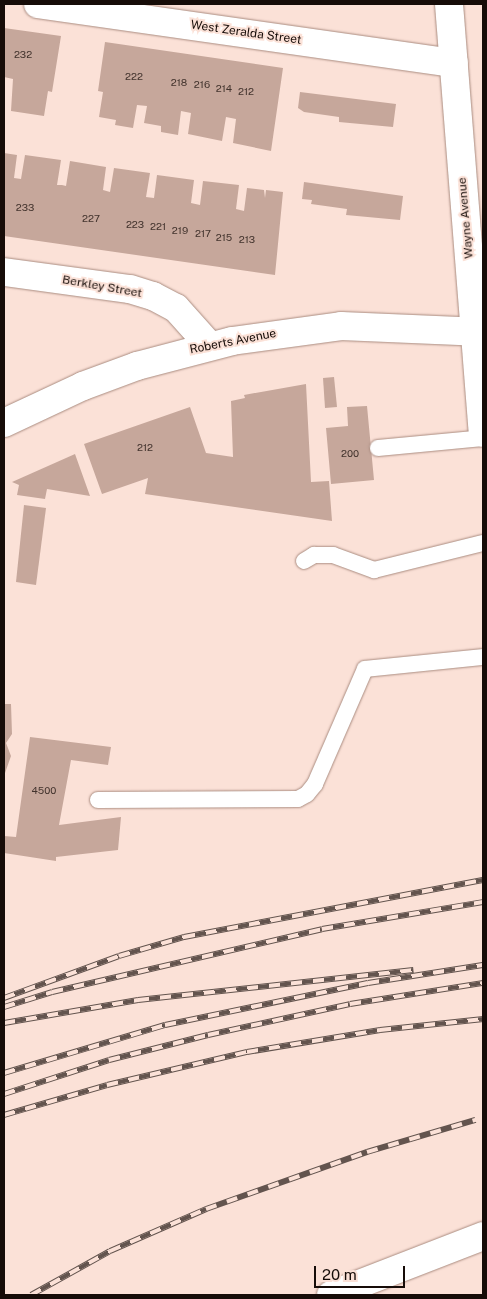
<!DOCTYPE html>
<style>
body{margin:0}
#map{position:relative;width:487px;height:1299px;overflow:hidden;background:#fbe1d7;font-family:"Public Sans",sans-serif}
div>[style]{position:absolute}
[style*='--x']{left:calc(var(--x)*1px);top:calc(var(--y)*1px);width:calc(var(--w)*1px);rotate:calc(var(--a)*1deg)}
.building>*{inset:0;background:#c6a79b}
.roads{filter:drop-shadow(0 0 1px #aa8c80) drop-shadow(0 0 1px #aa8c80)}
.lane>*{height:16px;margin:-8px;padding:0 8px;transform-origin:8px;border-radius:8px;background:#fff}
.street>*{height:28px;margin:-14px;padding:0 14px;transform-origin:14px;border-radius:14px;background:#fff}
.secondary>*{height:28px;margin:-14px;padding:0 14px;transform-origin:14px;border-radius:14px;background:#fff}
.primary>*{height:28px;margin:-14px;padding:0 14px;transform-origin:14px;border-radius:14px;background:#fff}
.rail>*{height:5.5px;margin-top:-2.75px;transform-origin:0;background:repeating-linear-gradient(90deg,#fbe1d7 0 11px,#63544e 0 22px);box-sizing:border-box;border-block:1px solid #63544e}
span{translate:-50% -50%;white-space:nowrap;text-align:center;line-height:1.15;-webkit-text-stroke:4px #fbe1d7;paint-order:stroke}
.number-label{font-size:10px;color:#42332d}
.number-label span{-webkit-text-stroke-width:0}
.street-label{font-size:12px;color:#160c08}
.frame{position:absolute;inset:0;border:5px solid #160c08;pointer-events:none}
.scale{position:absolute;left:314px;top:1266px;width:91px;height:22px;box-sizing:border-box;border:2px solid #160c08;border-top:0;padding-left:6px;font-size:15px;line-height:18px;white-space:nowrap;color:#160c08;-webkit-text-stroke:4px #fbe1d7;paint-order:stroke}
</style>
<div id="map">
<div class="building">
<div style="clip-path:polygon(4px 28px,61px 36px,52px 92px,48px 91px,44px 116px,11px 111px,13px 79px,4px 77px)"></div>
<div style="clip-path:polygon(105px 42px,283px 68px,271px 151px,233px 143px,236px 119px,226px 117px,222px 141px,188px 134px,191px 113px,181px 111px,178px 135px,161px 132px,161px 126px,144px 123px,147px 106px,137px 105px,133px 128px,115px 125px,116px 120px,99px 117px,103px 92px,98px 91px)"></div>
<div style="clip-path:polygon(300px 92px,396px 104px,393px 127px,339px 122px,339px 117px,304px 112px,298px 108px)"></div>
<div style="clip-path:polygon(4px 153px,17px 155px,14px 178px,21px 179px,25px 155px,61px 160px,57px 185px,62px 185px,66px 186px,70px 161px,106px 167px,103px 190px,110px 192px,114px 168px,150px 173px,146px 197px,154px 198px,157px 175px,194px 180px,191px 203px,200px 205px,203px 181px,239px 185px,236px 209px,244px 211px,247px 188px,264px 190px,265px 198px,266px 190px,283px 192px,275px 275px,4px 236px)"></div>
<div style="clip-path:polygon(304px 182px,403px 196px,400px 220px,346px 215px,347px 209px,311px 204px,312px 200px,302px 199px)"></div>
<div style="clip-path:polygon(334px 377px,337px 407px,325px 408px,323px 378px)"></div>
<div style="clip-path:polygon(306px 384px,311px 482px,329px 481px,332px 521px,145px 494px,148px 478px,102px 494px,84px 444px,190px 407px,206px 453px,233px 457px,231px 401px,245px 398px,244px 395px)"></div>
<div style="clip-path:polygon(367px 406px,374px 480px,331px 484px,326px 428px,348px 426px,347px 407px)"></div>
<div style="clip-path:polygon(75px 454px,90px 496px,47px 489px,45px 499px,17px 495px,19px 485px,12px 482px)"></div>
<div style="clip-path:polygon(24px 505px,46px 508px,36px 585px,16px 582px)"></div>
<div style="clip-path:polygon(4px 704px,11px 704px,12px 734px,6px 743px,11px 756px,4px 776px)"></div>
<div style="clip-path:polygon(30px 737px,111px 747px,108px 765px,71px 760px,59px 825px,121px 817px,118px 850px,56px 857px,56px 861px,4px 853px,4px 836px,16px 837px)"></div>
</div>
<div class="roads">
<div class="lane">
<div style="--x:378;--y:448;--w:105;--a:-5.4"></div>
<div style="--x:304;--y:561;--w:12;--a:-31"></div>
<div style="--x:314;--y:555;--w:19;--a:0"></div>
<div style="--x:333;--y:555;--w:44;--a:20.1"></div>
<div style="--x:374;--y:570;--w:112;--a:-13.9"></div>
<div style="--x:98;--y:800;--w:200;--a:-0.3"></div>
<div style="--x:298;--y:799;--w:10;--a:-29"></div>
<div style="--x:307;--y:794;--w:13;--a:-51"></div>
<div style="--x:315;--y:784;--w:125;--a:-66.5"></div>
<div style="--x:365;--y:669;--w:119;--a:-5.8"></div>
</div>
<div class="street">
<div style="--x:38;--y:4;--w:420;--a:8.1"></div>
</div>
<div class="secondary">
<div style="--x:449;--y:4;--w:430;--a:85.5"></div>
<div style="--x:331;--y:1295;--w:163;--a:-21.2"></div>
</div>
<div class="primary">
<div style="--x:4;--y:272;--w:127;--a:7.7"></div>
<div style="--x:130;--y:289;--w:24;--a:17"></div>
<div style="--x:153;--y:296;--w:26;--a:28"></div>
<div style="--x:176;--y:308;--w:51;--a:48.2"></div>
<div style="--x:4;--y:423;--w:87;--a:-25.1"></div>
<div style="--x:83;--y:386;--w:58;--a:-20.3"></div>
<div style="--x:137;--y:366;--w:98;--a:-14.7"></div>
<div style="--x:232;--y:341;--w:110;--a:-7.8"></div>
<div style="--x:341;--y:326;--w:142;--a:2.4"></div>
</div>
</div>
<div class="rail">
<div style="--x:4;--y:998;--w:122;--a:-20.1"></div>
<div style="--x:119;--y:956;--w:68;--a:-16.3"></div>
<div style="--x:184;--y:937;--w:304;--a:-10.8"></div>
<div style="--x:4;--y:1007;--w:50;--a:-17.4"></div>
<div style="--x:52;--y:992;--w:277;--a:-13.1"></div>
<div style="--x:322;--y:929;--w:163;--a:-9.5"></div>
<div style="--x:4;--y:1023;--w:136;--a:-9.7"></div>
<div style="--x:138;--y:1000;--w:277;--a:-6.2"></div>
<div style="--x:4;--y:1073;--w:168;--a:-16.6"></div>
<div style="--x:165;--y:1025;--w:207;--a:-11.7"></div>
<div style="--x:368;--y:983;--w:116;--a:-8.9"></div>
<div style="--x:4;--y:1094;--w:110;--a:-17.9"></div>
<div style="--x:109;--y:1060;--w:102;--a:-14.2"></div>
<div style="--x:208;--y:1035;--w:145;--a:-12.3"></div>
<div style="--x:350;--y:1004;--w:135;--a:-9"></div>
<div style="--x:4;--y:1115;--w:107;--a:-16.2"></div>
<div style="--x:107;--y:1085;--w:144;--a:-13.3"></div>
<div style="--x:247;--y:1052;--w:135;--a:-9.4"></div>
<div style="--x:380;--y:1030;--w:104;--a:-6.1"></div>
<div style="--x:31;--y:1295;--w:90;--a:-29.1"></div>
<div style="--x:110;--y:1251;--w:105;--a:-23.6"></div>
<div style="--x:206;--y:1209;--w:171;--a:-19.5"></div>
<div style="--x:367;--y:1152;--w:113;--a:-16.5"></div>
</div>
<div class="number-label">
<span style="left:23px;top:55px">232</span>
<span style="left:134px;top:77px">222</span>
<span style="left:179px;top:83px">218</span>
<span style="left:202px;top:85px">216</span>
<span style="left:224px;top:89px">214</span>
<span style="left:246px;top:92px">212</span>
<span style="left:25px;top:208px">233</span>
<span style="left:91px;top:219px">227</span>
<span style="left:135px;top:225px">223</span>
<span style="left:158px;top:227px">221</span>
<span style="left:180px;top:231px">219</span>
<span style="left:203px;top:234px">217</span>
<span style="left:224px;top:238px">215</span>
<span style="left:247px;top:240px">213</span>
<span style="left:145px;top:448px">212</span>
<span style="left:350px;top:454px">200</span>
<span style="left:44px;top:791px">4500</span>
</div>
<div class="street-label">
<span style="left:246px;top:33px;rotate:8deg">West Zeralda Street</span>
<span style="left:466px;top:218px;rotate:-95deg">Wayne Avenue</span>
<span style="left:102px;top:287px;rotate:10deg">Berkley Street</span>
<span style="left:233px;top:342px;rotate:-11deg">Roberts Avenue</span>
</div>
<div class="frame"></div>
<div class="scale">20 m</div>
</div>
